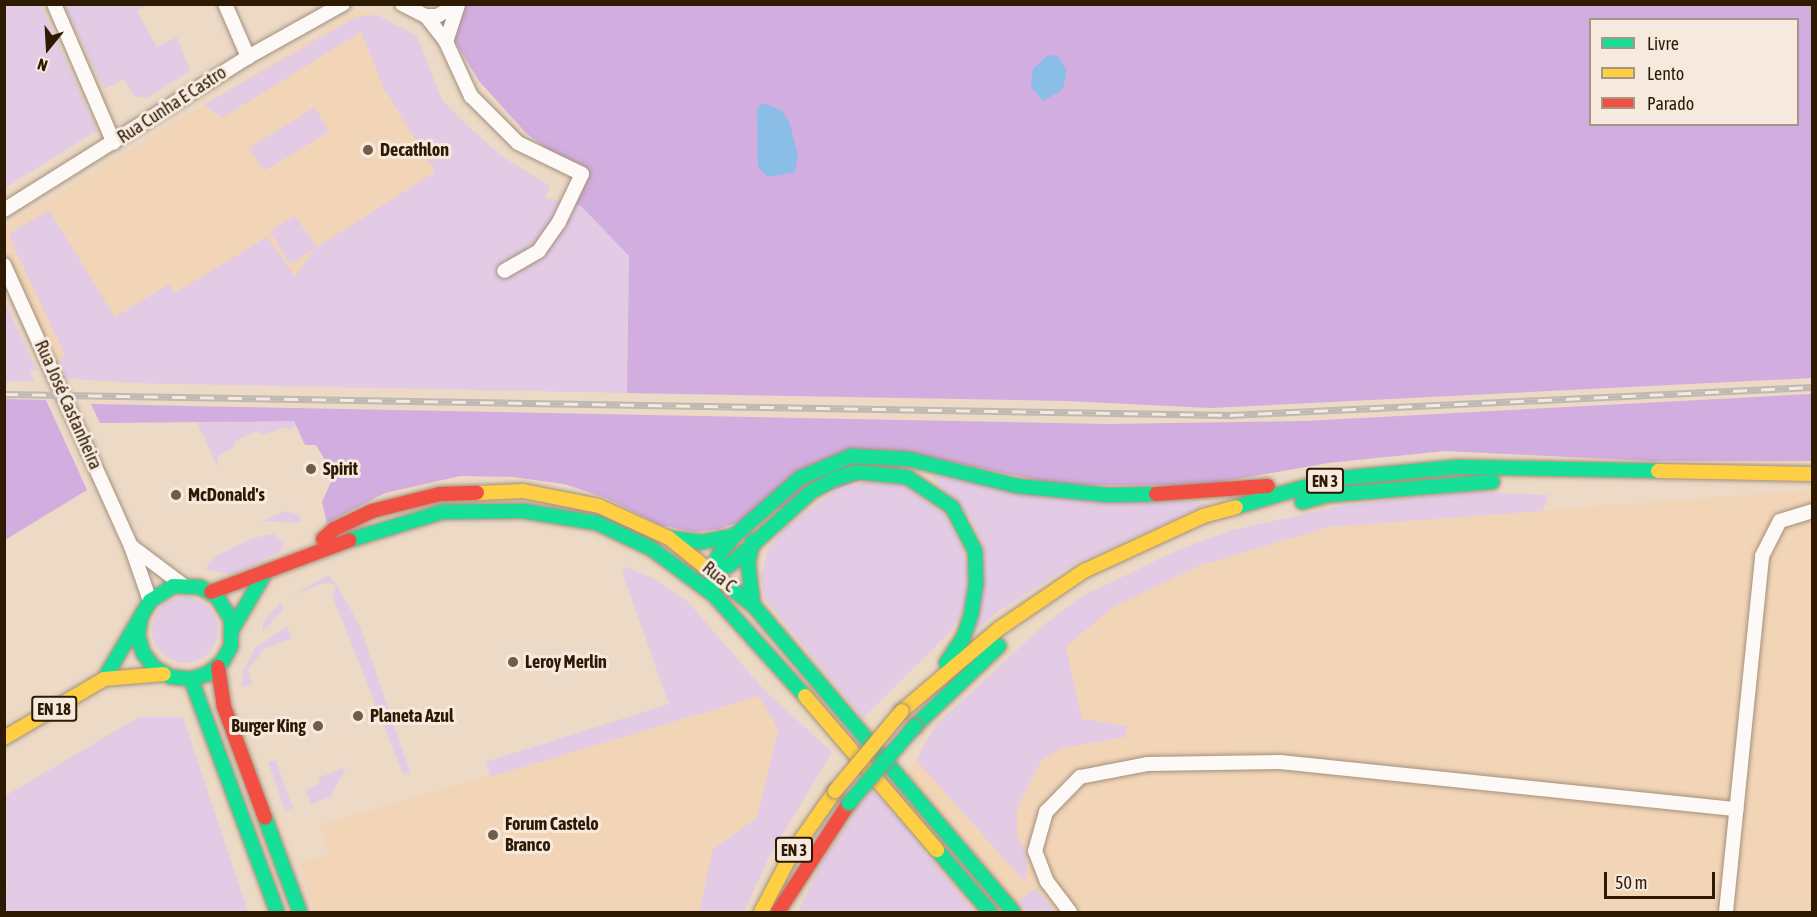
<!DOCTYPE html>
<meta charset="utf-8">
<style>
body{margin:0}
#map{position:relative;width:1817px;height:917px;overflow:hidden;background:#ecd9c6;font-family:"Asap Condensed",sans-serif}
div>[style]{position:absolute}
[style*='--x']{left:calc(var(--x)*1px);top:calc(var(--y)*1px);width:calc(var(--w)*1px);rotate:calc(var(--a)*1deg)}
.built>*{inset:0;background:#f2d4b7}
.green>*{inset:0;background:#e3cbe5}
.round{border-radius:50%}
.forest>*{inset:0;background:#d2addf}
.water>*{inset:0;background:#8abee7}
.roads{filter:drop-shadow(0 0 2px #a2907c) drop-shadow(0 0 2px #a2907c)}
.street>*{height:14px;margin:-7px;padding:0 7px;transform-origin:7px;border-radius:7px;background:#fcf9f6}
.fast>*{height:14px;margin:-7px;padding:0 7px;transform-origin:7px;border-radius:7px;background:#16e098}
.slow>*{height:14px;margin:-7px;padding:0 7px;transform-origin:7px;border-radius:7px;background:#ffcf43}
.jam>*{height:14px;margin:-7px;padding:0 7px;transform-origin:7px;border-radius:7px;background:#f24e42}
.rail>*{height:7px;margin-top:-3.5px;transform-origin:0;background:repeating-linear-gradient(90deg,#f6eadf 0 14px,#beb9b3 0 28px);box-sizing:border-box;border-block:2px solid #beb9b3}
.bridges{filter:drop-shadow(0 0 2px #a2907c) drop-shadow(0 0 2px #a2907c)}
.fast-bridge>*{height:14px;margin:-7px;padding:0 7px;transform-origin:7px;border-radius:7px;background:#16e098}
.slow-bridge>*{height:14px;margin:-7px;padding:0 7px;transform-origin:7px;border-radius:7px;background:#ffcf43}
.dots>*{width:16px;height:16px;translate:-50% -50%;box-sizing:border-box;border:3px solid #f6eadf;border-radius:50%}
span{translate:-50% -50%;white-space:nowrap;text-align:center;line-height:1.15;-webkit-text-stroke:6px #f6eadf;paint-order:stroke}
.shield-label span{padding:2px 4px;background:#f6eadf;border:2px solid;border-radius:4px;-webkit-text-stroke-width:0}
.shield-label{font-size:16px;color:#2e1903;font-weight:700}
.street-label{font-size:18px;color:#2e1903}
.poi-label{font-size:18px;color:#2e1903;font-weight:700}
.left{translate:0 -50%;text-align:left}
.right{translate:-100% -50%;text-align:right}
.frame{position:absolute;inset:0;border:6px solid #2e1903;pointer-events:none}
.legend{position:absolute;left:1589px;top:18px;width:210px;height:108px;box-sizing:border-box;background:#f6eadf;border:2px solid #a69687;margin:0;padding:8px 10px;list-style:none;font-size:18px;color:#2e1903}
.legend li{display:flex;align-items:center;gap:12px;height:30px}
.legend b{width:30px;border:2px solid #a69687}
.north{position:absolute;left:18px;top:18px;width:60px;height:60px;-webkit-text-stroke:4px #f6eadf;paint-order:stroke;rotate:198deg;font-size:16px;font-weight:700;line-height:24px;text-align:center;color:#2e1903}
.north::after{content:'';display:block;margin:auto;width:21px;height:27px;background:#2e1903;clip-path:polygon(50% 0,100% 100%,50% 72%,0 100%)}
.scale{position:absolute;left:1604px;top:872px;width:111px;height:27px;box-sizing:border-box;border:3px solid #2e1903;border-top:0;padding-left:8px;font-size:18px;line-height:21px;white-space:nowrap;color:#2e1903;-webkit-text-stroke:4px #f6eadf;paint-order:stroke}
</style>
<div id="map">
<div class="built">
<div style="clip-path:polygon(359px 10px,409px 39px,443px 112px,567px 211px,552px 376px,56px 368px,5px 254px,4px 227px)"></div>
<div style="clip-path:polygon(1812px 490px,1812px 912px,800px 912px,916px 760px,1122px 586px,1280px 530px)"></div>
<div style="clip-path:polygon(759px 696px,778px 730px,757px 818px,713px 849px,699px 912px,314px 912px,299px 863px,329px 854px,320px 825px)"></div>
</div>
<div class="green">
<div style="clip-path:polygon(5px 4px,41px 5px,97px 131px,6px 187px)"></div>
<div style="clip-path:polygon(71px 5px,148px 5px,137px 11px,157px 47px,177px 37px,190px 71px,147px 98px,134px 96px,124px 79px,104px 89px,65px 7px)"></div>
<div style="clip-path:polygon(377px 15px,417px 36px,442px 100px,468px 126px,500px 155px,550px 186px,545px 198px,581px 206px,629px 256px,627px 393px,130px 383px,65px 378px,59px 361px,64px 354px,10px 238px,11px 232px,49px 210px,115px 317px,169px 284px,175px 293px,267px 237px,295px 276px,316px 248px,290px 265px,270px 231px,295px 216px,317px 247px,435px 172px,383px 87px,361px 32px,222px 118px,204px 105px,356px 17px)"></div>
<div style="clip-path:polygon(315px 107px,329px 132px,264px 171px,249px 148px)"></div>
<div style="clip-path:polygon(5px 303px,37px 370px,30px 371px,34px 381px,5px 382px)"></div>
<div style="clip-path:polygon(294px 421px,296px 426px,289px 430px,286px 427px,261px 435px,258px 430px,234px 442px,235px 446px,218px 456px,217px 466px,197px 422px)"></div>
<div style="clip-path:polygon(931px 476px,1208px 504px,1072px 565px,999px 611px,969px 636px,985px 550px,971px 518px)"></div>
<div style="clip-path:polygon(868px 482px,904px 485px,944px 515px,962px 546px,968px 575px,966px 606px,949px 633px,863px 718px,765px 599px,761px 576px,768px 550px,784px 529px,837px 489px)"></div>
<div style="clip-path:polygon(1465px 491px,1548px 495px,1543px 511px,1329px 527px,1201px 565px,1113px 607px,1066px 647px,1082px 719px,1128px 726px,1125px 737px,1063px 748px,1042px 759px,1017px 808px,1017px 836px,1027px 855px,1026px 883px,916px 760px,936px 725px,1044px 625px,1081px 597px,1178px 550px,1233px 530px,1341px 506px)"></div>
<div style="clip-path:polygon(286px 511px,299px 515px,302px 523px,261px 521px)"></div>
<div style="clip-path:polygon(274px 534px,285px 544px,279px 552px,234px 575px,206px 570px,208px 563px,218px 555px,253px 538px)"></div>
<div style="clip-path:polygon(625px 567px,655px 579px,689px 603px,765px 691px,832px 752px,769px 857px,744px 912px,699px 912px,713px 849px,757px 818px,778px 730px,759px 696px,490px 777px,486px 762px,669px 704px,622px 572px)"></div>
<div style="clip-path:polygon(329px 575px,336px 584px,360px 626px,410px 772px,403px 774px,333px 597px,336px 584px,324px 583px,292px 595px)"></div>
<div class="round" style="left:152px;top:597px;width:66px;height:66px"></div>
<div style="clip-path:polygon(280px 603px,284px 609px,263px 631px,263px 623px)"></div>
<div style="clip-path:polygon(287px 626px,292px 638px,264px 649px,248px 670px,252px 684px,242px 687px,243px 671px,255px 648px)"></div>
<div style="clip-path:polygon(139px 717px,183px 717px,248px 912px,5px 912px,5px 889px,9px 885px,4px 876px,5px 796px)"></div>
<div style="clip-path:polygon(276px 761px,293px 808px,285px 811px,268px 762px)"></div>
<div style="clip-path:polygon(346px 767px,330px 797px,311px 804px,305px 789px,320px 784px,318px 778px)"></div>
<div style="clip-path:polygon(871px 789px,899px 819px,975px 912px,798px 912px,821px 864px)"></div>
<div style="clip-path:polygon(1035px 888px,1056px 912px,1027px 912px,1018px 902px)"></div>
</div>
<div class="forest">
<div style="clip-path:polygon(evenodd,458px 4px,1812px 5px,1812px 378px,1210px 408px,1068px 401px,627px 393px,629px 256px,581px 206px,568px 203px,582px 175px,526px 133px,479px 81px,451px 35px,458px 4px,1590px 20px,1798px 20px,1798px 124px,1590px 124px,1590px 20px)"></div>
<div style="clip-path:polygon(1812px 394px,1812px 461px,1651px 461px,1445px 451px,1328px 463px,1203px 485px,1061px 485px,929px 457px,719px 529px,695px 532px,660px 525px,606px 498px,564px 484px,513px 477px,460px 476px,385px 493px,327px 523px,322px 502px,334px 475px,316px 445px,305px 445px,294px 421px,100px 423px,91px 404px,1108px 424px,1305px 421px)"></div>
<div style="clip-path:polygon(5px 399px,46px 400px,87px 490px,5px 540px)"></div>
</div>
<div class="water">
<div style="clip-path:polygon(1057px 55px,1066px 69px,1066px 78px,1062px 90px,1043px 101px,1031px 87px,1033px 69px,1047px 56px)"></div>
<div style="clip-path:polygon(762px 103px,781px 110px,789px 121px,798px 155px,795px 172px,768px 177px,758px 167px,757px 109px)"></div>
</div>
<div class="roads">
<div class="street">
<div style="--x:54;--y:4;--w:151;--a:66.7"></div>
<div style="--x:225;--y:4;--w:58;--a:66.5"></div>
<div style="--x:402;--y:4;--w:27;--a:27"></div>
<div style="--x:426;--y:16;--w:11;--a:0"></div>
<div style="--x:437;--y:16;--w:24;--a:-30"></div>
<div style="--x:426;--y:16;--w:33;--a:52"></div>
<div style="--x:446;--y:42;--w:60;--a:65.2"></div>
<div style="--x:471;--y:96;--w:66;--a:45"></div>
<div style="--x:518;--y:143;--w:71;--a:25.8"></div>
<div style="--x:582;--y:174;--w:53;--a:115.6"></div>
<div style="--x:559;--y:222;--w:35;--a:125"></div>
<div style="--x:539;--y:251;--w:40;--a:150.3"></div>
<div style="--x:446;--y:42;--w:39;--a:-72"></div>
<div style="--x:4;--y:210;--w:288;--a:-32.1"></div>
<div style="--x:248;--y:57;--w:109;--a:-29.2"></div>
<div style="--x:4;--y:265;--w:308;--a:65.7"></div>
<div style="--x:131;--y:546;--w:58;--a:70.9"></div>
<div style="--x:131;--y:546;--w:65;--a:36.9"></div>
<div style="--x:1070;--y:912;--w:38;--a:-127"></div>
<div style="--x:1047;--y:882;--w:33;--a:-111"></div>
<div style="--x:1035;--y:851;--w:41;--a:-74.2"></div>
<div style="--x:1046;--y:812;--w:49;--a:-45.8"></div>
<div style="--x:1080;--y:777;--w:68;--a:-11"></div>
<div style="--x:1147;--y:764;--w:133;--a:-0.9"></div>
<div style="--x:1280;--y:762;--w:459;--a:5.9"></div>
<div style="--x:1726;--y:912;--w:358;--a:-84.2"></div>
<div style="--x:1762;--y:556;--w:39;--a:-63"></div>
<div style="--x:1780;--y:521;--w:34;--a:-17"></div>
</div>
<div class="fast">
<div style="--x:1302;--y:502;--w:28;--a:-15"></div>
<div style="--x:1329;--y:495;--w:164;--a:-4.6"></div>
<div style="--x:1236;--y:507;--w:100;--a:-16.3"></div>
<div style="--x:1332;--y:479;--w:126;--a:-5.5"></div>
<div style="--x:1457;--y:467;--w:201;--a:1.1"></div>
<div style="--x:670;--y:538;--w:32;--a:7"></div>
<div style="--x:702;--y:542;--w:33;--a:-11"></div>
<div style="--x:350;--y:540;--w:96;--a:-16.9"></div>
<div style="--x:442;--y:512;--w:81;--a:-0.7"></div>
<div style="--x:523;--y:511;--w:75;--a:9.2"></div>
<div style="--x:597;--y:523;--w:61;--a:25.3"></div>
<div style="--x:652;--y:549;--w:77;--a:36.6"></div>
<div style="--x:714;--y:595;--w:136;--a:48"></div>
<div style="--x:753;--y:541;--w:22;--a:103"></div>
<div style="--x:748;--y:562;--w:43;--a:83.4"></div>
<div style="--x:706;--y:569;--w:24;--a:-9"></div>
<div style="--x:730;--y:565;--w:109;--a:-42"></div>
<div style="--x:811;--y:492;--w:26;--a:-29"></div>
<div style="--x:834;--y:479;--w:24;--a:-17"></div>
<div style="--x:857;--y:472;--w:50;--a:5.7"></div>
<div style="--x:907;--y:477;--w:54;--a:33.7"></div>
<div style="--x:952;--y:507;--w:50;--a:62.4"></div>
<div style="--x:975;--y:551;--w:33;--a:88"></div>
<div style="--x:976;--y:584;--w:31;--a:99"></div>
<div style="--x:971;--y:615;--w:24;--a:109"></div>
<div style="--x:963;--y:638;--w:30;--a:124"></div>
<div style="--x:726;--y:584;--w:34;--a:38"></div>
<div style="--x:753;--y:605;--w:402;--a:49.7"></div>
<div style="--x:713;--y:586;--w:15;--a:-94"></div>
<div style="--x:712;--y:571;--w:16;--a:-68"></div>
<div style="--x:718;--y:556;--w:26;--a:-51"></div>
<div style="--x:734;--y:536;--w:88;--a:-41.3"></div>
<div style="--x:800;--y:478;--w:56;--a:-23.3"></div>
<div style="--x:851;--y:456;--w:57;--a:3"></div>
<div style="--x:908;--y:459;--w:113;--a:13.8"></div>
<div style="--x:1018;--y:486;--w:90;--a:5.7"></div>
<div style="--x:1108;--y:495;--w:48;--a:-1.2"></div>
<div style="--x:233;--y:628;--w:66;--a:-59.9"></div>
<div style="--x:104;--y:679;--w:91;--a:-59.5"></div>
<div style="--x:150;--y:601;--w:27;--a:-33"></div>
<div style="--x:173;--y:586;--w:27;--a:2"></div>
<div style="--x:200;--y:587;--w:20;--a:30"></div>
<div style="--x:217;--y:597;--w:26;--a:58"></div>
<div style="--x:231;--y:619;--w:27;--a:90"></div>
<div style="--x:231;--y:646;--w:18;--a:119"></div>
<div style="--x:222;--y:662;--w:19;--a:141"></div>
<div style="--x:207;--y:674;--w:17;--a:163"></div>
<div style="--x:191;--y:679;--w:20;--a:-174"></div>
<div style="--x:171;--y:677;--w:20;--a:-150"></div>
<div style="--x:154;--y:667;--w:18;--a:-128"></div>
<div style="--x:143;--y:653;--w:19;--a:-106"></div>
<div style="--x:138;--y:635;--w:18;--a:-81"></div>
<div style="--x:191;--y:679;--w:248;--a:69.7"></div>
<div style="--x:915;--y:726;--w:116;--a:-43.6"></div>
<div style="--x:265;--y:818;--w:100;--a:69.6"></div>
<div style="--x:937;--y:850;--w:82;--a:49.5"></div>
</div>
<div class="slow">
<div style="--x:1658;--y:471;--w:154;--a:1.1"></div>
<div style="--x:477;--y:493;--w:46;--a:-2.5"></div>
<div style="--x:523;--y:491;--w:77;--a:11.2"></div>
<div style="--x:599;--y:506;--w:77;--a:24.6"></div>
<div style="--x:669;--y:538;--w:73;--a:38.9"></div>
<div style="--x:805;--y:696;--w:203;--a:49.4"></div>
<div style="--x:902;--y:711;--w:128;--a:-40.3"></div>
<div style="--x:1000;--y:628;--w:102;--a:-34.2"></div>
<div style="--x:1084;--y:571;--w:131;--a:-24.8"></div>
<div style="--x:1203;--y:516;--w:34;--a:-15"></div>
<div style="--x:4;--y:738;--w:116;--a:-30.5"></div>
<div style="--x:104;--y:679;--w:60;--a:-4.8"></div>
<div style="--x:761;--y:912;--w:69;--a:-62.3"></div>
<div style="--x:793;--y:851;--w:73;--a:-55"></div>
</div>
<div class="jam">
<div style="--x:1156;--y:494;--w:112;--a:-4.1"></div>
<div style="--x:323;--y:539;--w:15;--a:-42"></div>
<div style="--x:334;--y:529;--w:42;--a:-25.3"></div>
<div style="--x:372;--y:511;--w:70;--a:-14"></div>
<div style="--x:440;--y:494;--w:37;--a:-2"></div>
<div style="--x:211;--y:592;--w:148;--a:-20.5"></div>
<div style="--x:218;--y:667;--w:40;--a:81.5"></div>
<div style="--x:224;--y:707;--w:118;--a:69.7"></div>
<div style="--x:778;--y:912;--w:130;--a:-56.9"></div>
</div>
</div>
<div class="rail">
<div style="--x:4;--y:394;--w:1226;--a:0.98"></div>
<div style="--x:1230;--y:415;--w:583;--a:-2.75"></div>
</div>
<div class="bridges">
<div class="fast-bridge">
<div style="--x:849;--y:803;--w:101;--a:-49.4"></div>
</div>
<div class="slow-bridge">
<div style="--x:835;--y:791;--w:104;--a:-50.1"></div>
</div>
</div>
<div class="dots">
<div style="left:368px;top:150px;background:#705c47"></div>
<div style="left:311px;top:469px;background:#705c47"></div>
<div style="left:176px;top:495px;background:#705c47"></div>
<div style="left:513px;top:662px;background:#705c47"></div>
<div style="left:358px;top:716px;background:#705c47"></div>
<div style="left:318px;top:726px;background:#705c47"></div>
<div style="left:493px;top:835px;background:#705c47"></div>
</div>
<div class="shield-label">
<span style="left:1325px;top:481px">EN 3</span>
<span style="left:54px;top:709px">EN 18</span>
<span style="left:794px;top:850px">EN 3</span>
</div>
<div class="street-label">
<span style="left:172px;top:105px;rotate:-33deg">Rua Cunha E Castro</span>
<span style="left:68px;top:405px;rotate:66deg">Rua José Castanheira</span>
<span style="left:719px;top:577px;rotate:39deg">Rua C</span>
</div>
<div class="poi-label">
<span class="left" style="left:380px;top:150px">Decathlon</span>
<span class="left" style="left:323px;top:469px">Spirit</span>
<span class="left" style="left:188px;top:495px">McDonald's</span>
<span class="left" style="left:525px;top:662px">Leroy Merlin</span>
<span class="left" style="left:370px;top:716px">Planeta Azul</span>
<span class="right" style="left:306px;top:726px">Burger King</span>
<span class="left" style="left:505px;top:835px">Forum Castelo<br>Branco</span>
</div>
<div class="frame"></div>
<ul class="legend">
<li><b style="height:8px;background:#16e098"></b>Livre</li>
<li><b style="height:8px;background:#ffcf43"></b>Lento</li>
<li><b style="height:8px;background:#f24e42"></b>Parado</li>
</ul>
<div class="north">N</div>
<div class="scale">50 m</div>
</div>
